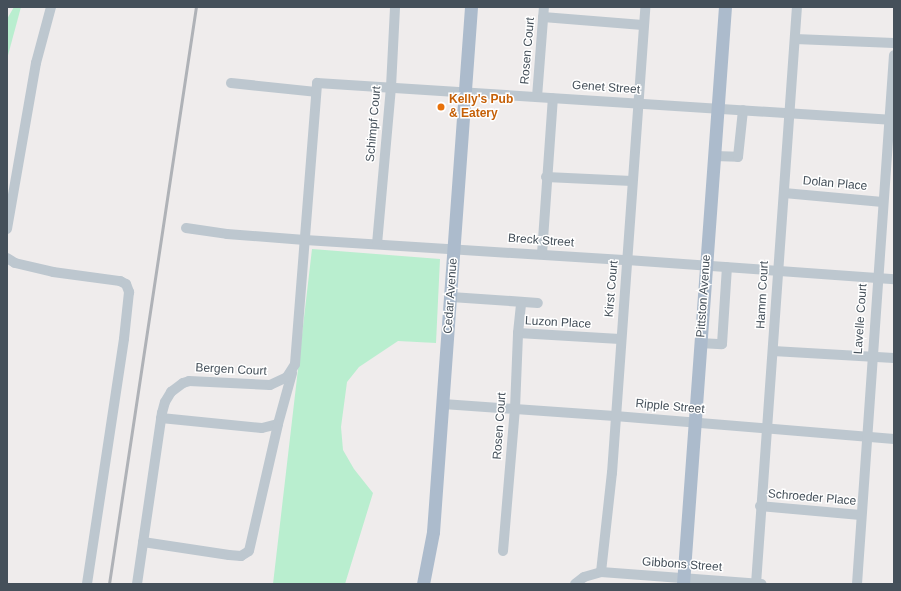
<!DOCTYPE html>
<style>
body{margin:0}
#map{position:relative;width:901px;height:591px;overflow:hidden;background:#efecec;font-family:Helvetica,sans-serif}
div>[style]{position:absolute}
[style*='--x']{left:calc(var(--x)*1px);top:calc(var(--y)*1px);width:calc(var(--w)*1px);rotate:calc(var(--a)*1deg)}
.green>*{inset:0;background:#b9eecf}
.minor>*{height:10px;margin:-5px;padding:0 5px;transform-origin:5px;border-radius:5px;background:#bdc7cf}
.major>*{height:13px;margin:-6.5px;padding:0 6.5px;transform-origin:6.5px;border-radius:6.5px;background:#acbbcc}
.rail>*{height:2.5px;margin:-1.25px;padding:0 1.25px;transform-origin:1.25px;border-radius:1.25px;background:#afb2b7}
.dots>*{width:11px;height:11px;translate:-50% -50%;box-sizing:border-box;border:2px solid #fff;border-radius:50%}
span{translate:-50% -50%;white-space:nowrap;text-align:center;line-height:1.15;-webkit-text-stroke:3px #fff;paint-order:stroke}
.street-label{font-size:12px;color:#45505a}
.food-label{font-size:12px;color:#c56008;font-weight:700}
.left{translate:0 -50%;text-align:left}
.frame{position:absolute;inset:0;border:8px solid #45505a;pointer-events:none}
</style>
<div id="map">
<div class="green">
<div style="clip-path:polygon(14px 7px,21px 7px,7px 59px,7px 19px)"></div>
<div style="clip-path:polygon(312px 249px,440px 259px,436px 343px,398px 341px,359px 367px,347px 382px,341px 427px,343px 450px,354px 469px,373px 493px,345px 584px,273px 584px)"></div>
</div>
<div class="minor">
<div style="--x:543;--y:17;--w:100;--a:4.6"></div>
<div style="--x:795;--y:39;--w:99;--a:2.3"></div>
<div style="--x:231;--y:83;--w:85;--a:6"></div>
<div style="--x:537;--y:97;--w:90;--a:-85.6"></div>
<div style="--x:714;--y:156;--w:24;--a:2"></div>
<div style="--x:738;--y:157;--w:47;--a:-83.9"></div>
<div style="--x:546;--y:177;--w:86;--a:2.7"></div>
<div style="--x:784;--y:193;--w:99;--a:5.2"></div>
<div style="--x:186;--y:228;--w:41;--a:8.3"></div>
<div style="--x:227;--y:234;--w:78;--a:4.4"></div>
<div style="--x:305;--y:240;--w:323;--a:3.6"></div>
<div style="--x:627;--y:260;--w:268;--a:4.1"></div>
<div style="--x:7;--y:229;--w:169;--a:-80.1"></div>
<div style="--x:36;--y:63;--w:58;--a:-75"></div>
<div style="--x:377;--y:244;--w:158;--a:-84.9"></div>
<div style="--x:391;--y:87;--w:80;--a:-87.1"></div>
<div style="--x:542;--y:254;--w:156;--a:-86"></div>
<div style="--x:7;--y:258;--w:9;--a:32"></div>
<div style="--x:15;--y:263;--w:39;--a:13"></div>
<div style="--x:53;--y:272;--w:68;--a:7.7"></div>
<div style="--x:120;--y:281;--w:7;--a:27"></div>
<div style="--x:126;--y:284;--w:9;--a:69"></div>
<div style="--x:129;--y:292;--w:47;--a:96.1"></div>
<div style="--x:124;--y:339;--w:248;--a:98.6"></div>
<div style="--x:451;--y:297;--w:87;--a:3.9"></div>
<div style="--x:518;--y:333;--w:102;--a:3.4"></div>
<div style="--x:700;--y:343;--w:22;--a:3"></div>
<div style="--x:722;--y:344;--w:77;--a:-86.3"></div>
<div style="--x:773;--y:351;--w:121;--a:3.3"></div>
<div style="--x:443;--y:404;--w:172;--a:4"></div>
<div style="--x:615;--y:416;--w:280;--a:4.7"></div>
<div style="--x:161;--y:418;--w:101;--a:5.7"></div>
<div style="--x:262;--y:428;--w:16;--a:-14"></div>
<div style="--x:278;--y:424;--w:53;--a:-74.6"></div>
<div style="--x:760;--y:506;--w:101;--a:5.1"></div>
<div style="--x:143;--y:542;--w:87;--a:8.6"></div>
<div style="--x:229;--y:555;--w:12;--a:5"></div>
<div style="--x:241;--y:556;--w:9;--a:-32"></div>
<div style="--x:249;--y:551;--w:130;--a:-77.1"></div>
<div style="--x:503;--y:551;--w:143;--a:-85.2"></div>
<div style="--x:515;--y:409;--w:76;--a:-87.7"></div>
<div style="--x:518;--y:333;--w:31;--a:-84"></div>
<div style="--x:601;--y:572;--w:100;--a:-83.7"></div>
<div style="--x:612;--y:473;--w:467;--a:-85.9"></div>
<div style="--x:137;--y:584;--w:173;--a:-81.7"></div>
<div style="--x:162;--y:413;--w:11;--a:-75"></div>
<div style="--x:165;--y:402;--w:12;--a:-59"></div>
<div style="--x:171;--y:392;--w:15;--a:-37"></div>
<div style="--x:183;--y:383;--w:6;--a:-18"></div>
<div style="--x:189;--y:381;--w:81;--a:2.8"></div>
<div style="--x:270;--y:385;--w:19;--a:-25"></div>
<div style="--x:287;--y:377;--w:15;--a:-58"></div>
<div style="--x:295;--y:364;--w:282;--a:-85.5"></div>
<div style="--x:317;--y:83;--w:578;--a:3.67"></div>
<div style="--x:575;--y:584;--w:11;--a:-38"></div>
<div style="--x:584;--y:577;--w:18;--a:-16"></div>
<div style="--x:601;--y:572;--w:161;--a:4.3"></div>
<div style="--x:756;--y:584;--w:578;--a:-85.94"></div>
<div style="--x:857;--y:584;--w:530;--a:-86"></div>
</div>
<div class="major">
<div style="--x:423;--y:584;--w:53;--a:-79.1"></div>
<div style="--x:433;--y:532;--w:526;--a:-85.86"></div>
<div style="--x:683;--y:584;--w:579;--a:-85.84"></div>
</div>
<div class="rail">
<div style="--x:109;--y:584;--w:584;--a:-81.43"></div>
</div>
<div class="dots">
<div style="left:441px;top:107px;background:#e8710a"></div>
</div>
<div class="street-label">
<span style="left:528px;top:51px;rotate:-85deg">Rosen Court</span>
<span style="left:606px;top:88px;rotate:4deg">Genet Street</span>
<span style="left:374px;top:124px;rotate:-85deg">Schimpf Court</span>
<span style="left:835px;top:184px;rotate:5deg">Dolan Place</span>
<span style="left:541px;top:241px;rotate:4deg">Breck Street</span>
<span style="left:612px;top:289px;rotate:-85deg">Kirst Court</span>
<span style="left:763px;top:295px;rotate:-87deg">Hamm Court</span>
<span style="left:451px;top:296px;rotate:-86deg">Cedar Avenue</span>
<span style="left:704px;top:296px;rotate:-86deg">Pittston Avenue</span>
<span style="left:861px;top:319px;rotate:-86deg">Lavelle Court</span>
<span style="left:558px;top:323px;rotate:3deg">Luzon Place</span>
<span style="left:231px;top:370px;rotate:3deg">Bergen Court</span>
<span style="left:670px;top:407px;rotate:5deg">Ripple Street</span>
<span style="left:500px;top:426px;rotate:-86deg">Rosen Court</span>
<span style="left:812px;top:498px;rotate:5deg">Schroeder Place</span>
<span style="left:682px;top:565px;rotate:4deg">Gibbons Street</span>
</div>
<div class="food-label">
<span class="left" style="left:449px;top:107px">Kelly's Pub<br>&amp; Eatery</span>
</div>
<div class="frame"></div>
</div>
